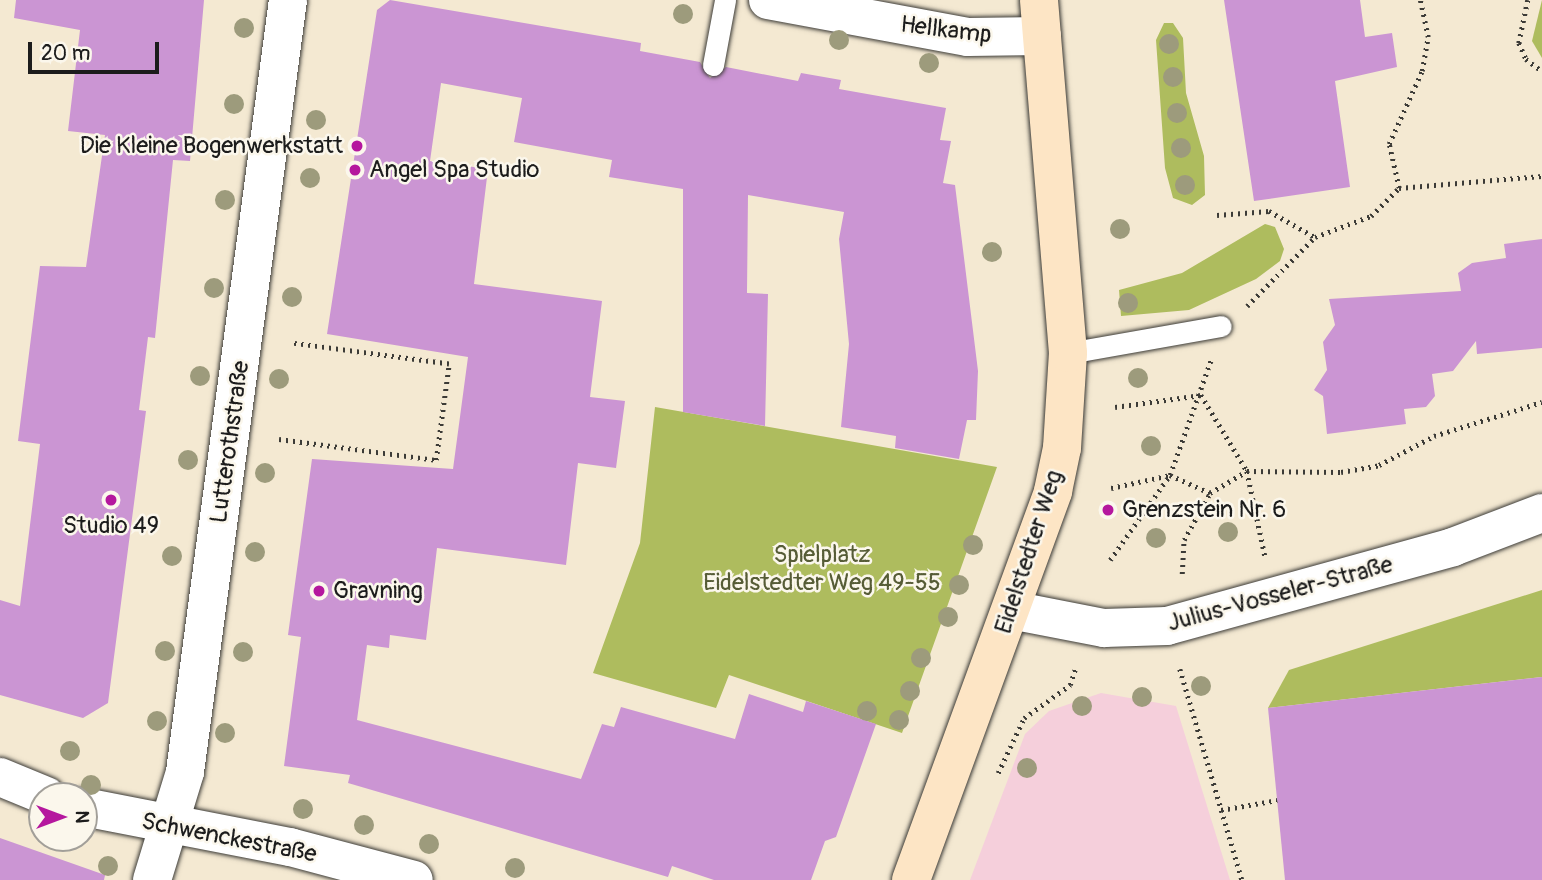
<!DOCTYPE html>
<meta charset="utf-8">
<style>
body{margin:0}
#map{position:relative;width:1542px;height:880px;overflow:hidden;background:#f4e9d2;font-family:Pangolin,sans-serif}
div>[style]{position:absolute}
[style*='--x']{left:calc(var(--x)*1px);top:calc(var(--y)*1px);width:calc(var(--w)*1px);rotate:calc(var(--a)*1deg)}
.built>*{inset:0;background:#f5cfdb}
.green>*{inset:0;background:#aebc5e}
.building>*{inset:0;background:#cb95d3}
.path>*{height:4.5px;margin-top:-2.25px;transform-origin:0;background:repeating-linear-gradient(90deg,#3c3b37 0 2px,transparent 0 7px)}
.roads{filter:drop-shadow(0 0 2px #3c3b37) drop-shadow(0 0 2px #3c3b37)}
.lane>*{height:21px;margin:-10.5px;padding:0 10.5px;transform-origin:10.5px;border-radius:10.5px;background:#fff}
.street>*{height:38px;margin:-19px;padding:0 19px;transform-origin:19px;border-radius:19px;background:#fff}
.secondary>*{height:38px;margin:-19px;padding:0 19px;transform-origin:19px;border-radius:19px;background:#fde5c5}
.trees>*{width:20px;height:20px;margin:-10px;border-radius:50%;background:#9d9b7c}
.dots>*{width:19px;height:19px;translate:-50% -50%;box-sizing:border-box;border:4px solid #fbf7ec;border-radius:50%}
span{translate:-50% -50%;white-space:nowrap;text-align:center;line-height:1.15;-webkit-text-stroke:5px #fbf7ec;paint-order:stroke}
.street-label{font-size:24px;color:#1c1c1c}
.poi-label{font-size:24px;color:#1c1c1c}
.right{translate:-100% -50%;text-align:right}
.left{translate:0 -50%;text-align:left}
.park-label{font-size:24px;color:#565c36}
.north{position:absolute;left:28px;top:782px;width:70px;height:70px;box-sizing:border-box;background:#fbf7ec;border:2px solid #a29f99;border-radius:50%;rotate:90deg;font-size:19px;font-weight:700;line-height:28px;text-align:center;color:#1c1c1c}
.north::after{content:'';display:block;margin:auto;width:24px;height:32px;background:#b5179e;clip-path:polygon(50% 0,100% 100%,50% 72%,0 100%)}
.scale{position:absolute;left:28px;top:42px;width:131px;height:32px;box-sizing:border-box;border:4px solid #1c1c1c;border-top:0;padding-left:9px;font-size:21px;line-height:24px;white-space:nowrap;color:#1c1c1c;-webkit-text-stroke:5px #fbf7ec;paint-order:stroke}
</style>
<div id="map">
<div class="built">
<div style="clip-path:polygon(1101px 693px,1176px 706px,1230px 880px,970px 880px,1025px 734px,1049px 711px)"></div>
</div>
<div class="green">
<div style="clip-path:polygon(1542px 0,1542px 58px,1532px 41px)"></div>
<div style="clip-path:polygon(1164px 23px,1173px 23px,1183px 38px,1186px 93px,1204px 156px,1205px 195px,1192px 205px,1173px 198px,1165px 168px,1156px 40px)"></div>
<div style="clip-path:polygon(1265px 224px,1275px 227px,1284px 249px,1280px 261px,1256px 279px,1189px 310px,1121px 316px,1119px 290px,1182px 273px)"></div>
<div style="clip-path:polygon(655px 407px,997px 467px,902px 733px,729px 675px,716px 708px,593px 673px,640px 543px)"></div>
<div style="clip-path:polygon(1542px 590px,1542px 677px,1268px 708px,1289px 670px)"></div>
</div>
<div class="building">
<div style="clip-path:polygon(16px 0,204px 0,190px 161px,173px 160px,155px 338px,148px 337px,139px 410px,146px 411px,108px 703px,83px 718px,0 695px,0 600px,20px 606px,40px 444px,18px 441px,40px 266px,86px 267px,105px 135px,68px 131px,80px 30px,14px 18px)"></div>
<div style="clip-path:polygon(390px 0,641px 43px,640px 51px,700px 62px,710px 78px,726px 67px,798px 81px,801px 73px,841px 80px,839px 89px,946px 108px,940px 140px,951px 141px,943px 183px,955px 185px,978px 371px,976px 420px,967px 420px,959px 459px,895px 448px,896px 436px,841px 427px,849px 344px,839px 239px,844px 212px,748px 195px,747px 293px,768px 294px,765px 426px,683px 412px,683px 189px,609px 177px,612px 160px,514px 142px,522px 98px,441px 83px,430px 161px,488px 169px,474px 284px,602px 301px,590px 397px,625px 401px,616px 468px,578px 463px,566px 565px,437px 548px,426px 640px,390px 635px,389px 648px,367px 645px,357px 720px,581px 779px,602px 724px,614px 727px,621px 707px,735px 739px,749px 694px,803px 712px,806px 701px,876px 724px,836px 837px,825px 841px,811px 880px,714px 880px,672px 866px,668px 877px,348px 783px,350px 775px,284px 766px,301px 637px,288px 635px,312px 459px,453px 469px,468px 357px,327px 334px,377px 10px)"></div>
<div style="clip-path:polygon(1224px 0,1360px 0,1365px 37px,1392px 33px,1397px 67px,1335px 81px,1350px 187px,1254px 201px)"></div>
<div style="clip-path:polygon(1542px 239px,1542px 348px,1477px 354px,1476px 341px,1453px 371px,1432px 374px,1435px 396px,1426px 407px,1404px 409px,1406px 424px,1327px 434px,1323px 396px,1314px 390px,1327px 370px,1323px 342px,1335px 325px,1329px 299px,1461px 291px,1458px 273px,1472px 263px,1506px 258px,1504px 244px)"></div>
<div style="clip-path:polygon(1542px 677px,1542px 880px,1285px 880px,1268px 708px)"></div>
<div style="clip-path:polygon(0 838px,105px 875px,104px 880px,0 880px)"></div>
</div>
<div class="path">
<div style="--x:1528;--y:0;--w:44;--a:101.8"></div>
<div style="--x:1519;--y:43;--w:17;--a:66"></div>
<div style="--x:1526;--y:59;--w:20;--a:37"></div>
<div style="--x:1399;--y:188;--w:45;--a:-102.8"></div>
<div style="--x:1389;--y:144;--w:80;--a:-65.7"></div>
<div style="--x:1422;--y:71;--w:35;--a:-80"></div>
<div style="--x:1428;--y:37;--w:38;--a:-102"></div>
<div style="--x:1217;--y:215;--w:52;--a:-4.4"></div>
<div style="--x:1269;--y:211;--w:53;--a:29.5"></div>
<div style="--x:1247;--y:306;--w:97;--a:-45.4"></div>
<div style="--x:1315;--y:237;--w:60;--a:-20.6"></div>
<div style="--x:1371;--y:216;--w:40;--a:-45"></div>
<div style="--x:1399;--y:188;--w:144;--a:-4.8"></div>
<div style="--x:1115;--y:407;--w:87;--a:-7.9"></div>
<div style="--x:1201;--y:395;--w:89;--a:58.8"></div>
<div style="--x:1247;--y:471;--w:94;--a:0.6"></div>
<div style="--x:1341;--y:472;--w:39;--a:-10"></div>
<div style="--x:1379;--y:465;--w:62;--a:-27.8"></div>
<div style="--x:1434;--y:436;--w:113;--a:-17.5"></div>
<div style="--x:279;--y:439;--w:158;--a:7.6"></div>
<div style="--x:436;--y:460;--w:97;--a:-82.3"></div>
<div style="--x:449;--y:364;--w:158;--a:-172.4"></div>
<div style="--x:1111;--y:488;--w:60;--a:-12.4"></div>
<div style="--x:1170;--y:475;--w:44;--a:24.2"></div>
<div style="--x:1110;--y:560;--w:104;--a:-54.8"></div>
<div style="--x:1170;--y:475;--w:122;--a:-70.4"></div>
<div style="--x:1182;--y:574;--w:34;--a:-87"></div>
<div style="--x:1184;--y:540;--w:54;--a:-61"></div>
<div style="--x:1210;--y:493;--w:43;--a:-30.7"></div>
<div style="--x:1247;--y:471;--w:87;--a:78"></div>
<div style="--x:1180;--y:669;--w:220;--a:73.6"></div>
<div style="--x:998;--y:773;--w:61;--a:-64.7"></div>
<div style="--x:1024;--y:718;--w:57;--a:-35.7"></div>
<div style="--x:1070;--y:685;--w:20;--a:-72"></div>
<div style="--x:1221;--y:810;--w:57;--a:-10.1"></div>
</div>
<div class="roads">
<div class="lane">
<div style="--x:713;--y:65;--w:66;--a:-79.5"></div>
<div style="--x:1068;--y:353;--w:155;--a:-10"></div>
</div>
<div class="street">
<div style="--x:768;--y:0;--w:203;--a:10.5"></div>
<div style="--x:968;--y:37;--w:74;--a:-0.8"></div>
<div style="--x:1011;--y:610;--w:95;--a:11"></div>
<div style="--x:1104;--y:628;--w:63;--a:-1.8"></div>
<div style="--x:1167;--y:626;--w:297;--a:-15.4"></div>
<div style="--x:1453;--y:547;--w:95;--a:-20.9"></div>
<div style="--x:0;--y:777;--w:50;--a:22.4"></div>
<div style="--x:84;--y:807;--w:210;--a:11"></div>
<div style="--x:290;--y:847;--w:128;--a:14.9"></div>
<div style="--x:152;--y:880;--w:113;--a:-73"></div>
<div style="--x:185;--y:772;--w:779;--a:-82.4"></div>
</div>
<div class="secondary">
<div style="--x:911;--y:880;--w:414;--a:-69.9"></div>
<div style="--x:1053;--y:491;--w:44;--a:-78.2"></div>
<div style="--x:1062;--y:448;--w:95;--a:-86.4"></div>
<div style="--x:1068;--y:353;--w:354;--a:-94.7"></div>
</div>
</div>
<div class="trees">
<div style="left:683px;top:14px"></div>
<div style="left:244px;top:28px"></div>
<div style="left:839px;top:40px"></div>
<div style="left:1169px;top:44px"></div>
<div style="left:929px;top:63px"></div>
<div style="left:1173px;top:77px"></div>
<div style="left:234px;top:104px"></div>
<div style="left:1177px;top:113px"></div>
<div style="left:316px;top:120px"></div>
<div style="left:1181px;top:148px"></div>
<div style="left:310px;top:178px"></div>
<div style="left:1185px;top:185px"></div>
<div style="left:225px;top:200px"></div>
<div style="left:1120px;top:229px"></div>
<div style="left:992px;top:252px"></div>
<div style="left:214px;top:288px"></div>
<div style="left:292px;top:297px"></div>
<div style="left:1128px;top:303px"></div>
<div style="left:200px;top:376px"></div>
<div style="left:1138px;top:378px"></div>
<div style="left:279px;top:379px"></div>
<div style="left:1151px;top:446px"></div>
<div style="left:188px;top:460px"></div>
<div style="left:265px;top:473px"></div>
<div style="left:1228px;top:532px"></div>
<div style="left:1156px;top:538px"></div>
<div style="left:973px;top:545px"></div>
<div style="left:255px;top:552px"></div>
<div style="left:172px;top:556px"></div>
<div style="left:959px;top:585px"></div>
<div style="left:948px;top:617px"></div>
<div style="left:165px;top:651px"></div>
<div style="left:243px;top:652px"></div>
<div style="left:921px;top:658px"></div>
<div style="left:1201px;top:686px"></div>
<div style="left:910px;top:691px"></div>
<div style="left:1142px;top:697px"></div>
<div style="left:1082px;top:706px"></div>
<div style="left:867px;top:711px"></div>
<div style="left:899px;top:720px"></div>
<div style="left:157px;top:721px"></div>
<div style="left:225px;top:733px"></div>
<div style="left:70px;top:751px"></div>
<div style="left:1027px;top:768px"></div>
<div style="left:91px;top:785px"></div>
<div style="left:303px;top:809px"></div>
<div style="left:364px;top:825px"></div>
<div style="left:429px;top:844px"></div>
<div style="left:108px;top:866px"></div>
<div style="left:515px;top:868px"></div>
</div>
<div class="dots">
<div style="left:357px;top:146px;background:#b5179e"></div>
<div style="left:355px;top:170px;background:#b5179e"></div>
<div style="left:111px;top:500px;background:#b5179e"></div>
<div style="left:1108px;top:510px;background:#b5179e"></div>
<div style="left:319px;top:591px;background:#b5179e"></div>
</div>
<div class="street-label">
<span style="left:946px;top:30px;rotate:7deg">Hellkamp</span>
<span style="left:230px;top:442px;rotate:-82deg">Lutterothstraße</span>
<span style="left:1029px;top:552px;rotate:-72deg">Eidelstedter Weg</span>
<span style="left:1280px;top:594px;rotate:-15deg">Julius-Vosseler-Straße</span>
<span style="left:229px;top:838px;rotate:11deg">Schwenckestraße</span>
</div>
<div class="poi-label">
<span class="right" style="left:343px;top:146px">Die Kleine Bogenwerkstatt</span>
<span class="left" style="left:369px;top:170px">Angel Spa Studio</span>
<span class="left" style="left:1122px;top:510px">Grenzstein Nr. 6</span>
<span style="left:111px;top:526px">Studio 49</span>
<span class="left" style="left:333px;top:591px">Gravning</span>
</div>
<div class="park-label">
<span style="left:822px;top:569px">Spielplatz<br>Eidelstedter Weg 49-55</span>
</div>
<div class="north">N</div>
<div class="scale">20 m</div>
</div>
